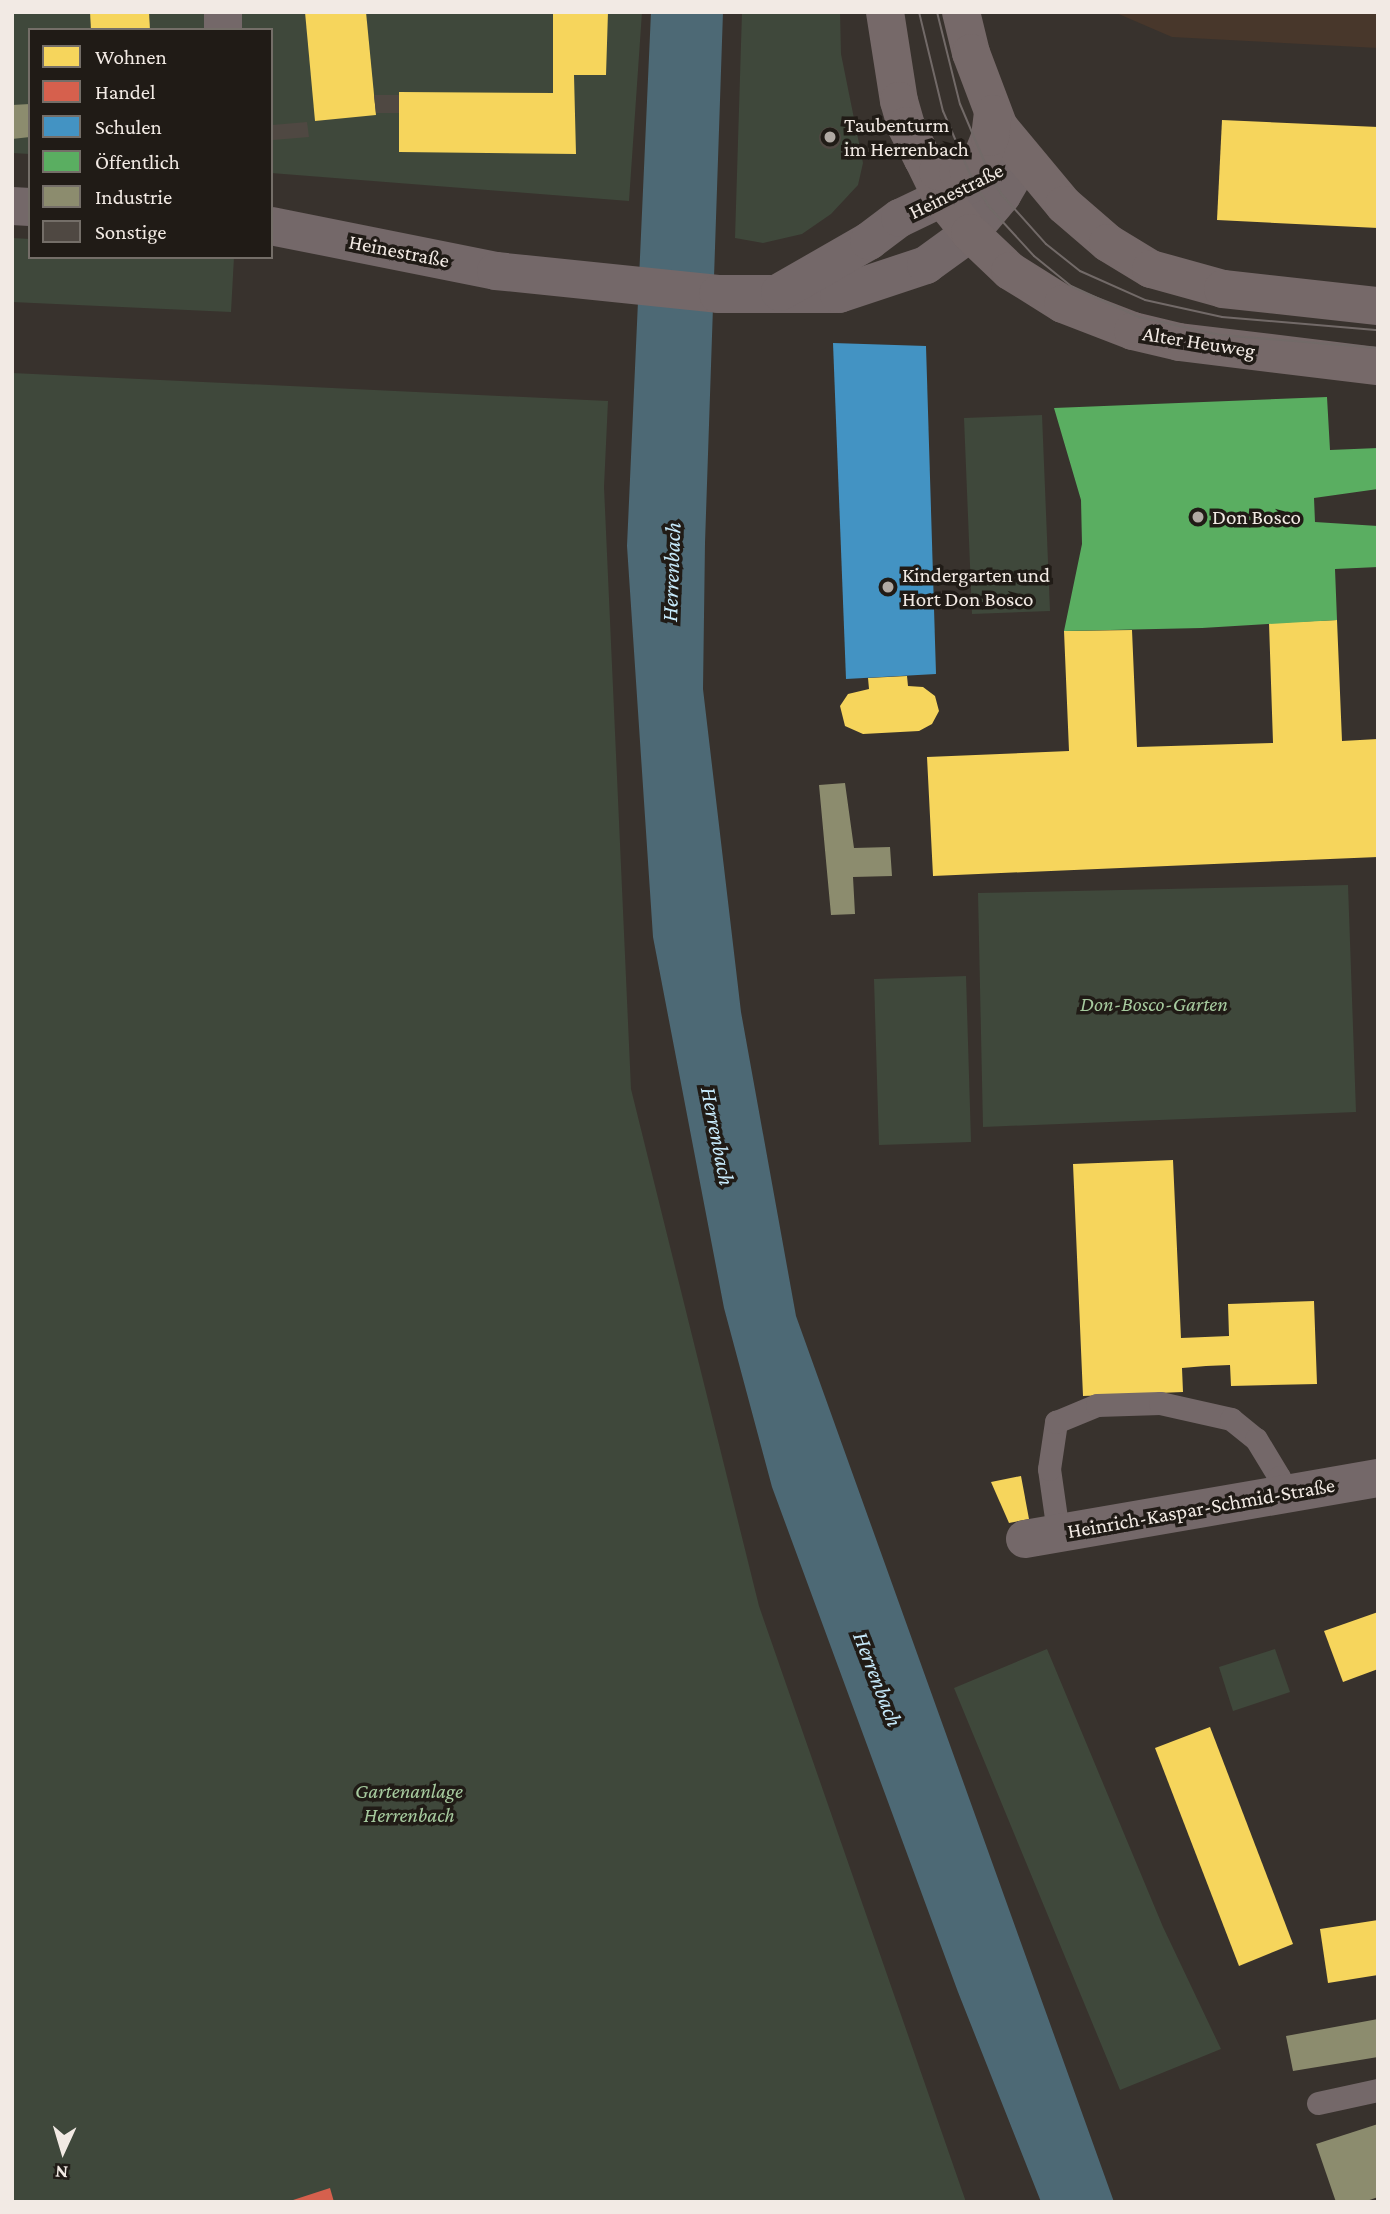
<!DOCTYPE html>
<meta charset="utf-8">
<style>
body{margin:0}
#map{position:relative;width:1390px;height:2214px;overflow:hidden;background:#38322d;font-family:"Crimson Pro",serif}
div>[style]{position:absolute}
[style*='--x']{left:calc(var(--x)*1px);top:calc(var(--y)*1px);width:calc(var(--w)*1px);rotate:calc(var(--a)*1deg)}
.built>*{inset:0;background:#48372b}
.green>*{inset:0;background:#3f483b}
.water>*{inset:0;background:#4d6975}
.homes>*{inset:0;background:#f6d55c}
.shops>*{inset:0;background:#d6604d}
.schools>*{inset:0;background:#4393c3}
.public>*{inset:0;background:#5aae61}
.industry>*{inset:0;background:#8c8c6e}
.building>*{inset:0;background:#4f4842}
.round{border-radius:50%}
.lane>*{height:23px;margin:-11.5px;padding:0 11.5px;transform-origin:11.5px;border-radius:11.5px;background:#746869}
.street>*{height:38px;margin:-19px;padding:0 19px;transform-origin:19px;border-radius:19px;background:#746869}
.secondary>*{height:38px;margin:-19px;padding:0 19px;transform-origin:19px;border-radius:19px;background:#766969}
.tram>*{height:2px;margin:-1px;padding:0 1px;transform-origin:1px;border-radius:1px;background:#726a68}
.dots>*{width:19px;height:19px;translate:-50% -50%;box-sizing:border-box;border:4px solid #201b16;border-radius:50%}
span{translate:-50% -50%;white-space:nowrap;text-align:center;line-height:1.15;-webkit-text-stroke:7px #201b16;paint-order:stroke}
.poi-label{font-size:21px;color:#f2eae4}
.left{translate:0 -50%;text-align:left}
.street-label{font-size:21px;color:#f2eae4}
.park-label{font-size:21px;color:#a6ca9e;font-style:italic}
.water-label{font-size:23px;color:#c6e9fa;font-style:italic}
.frame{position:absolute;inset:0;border:14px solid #f2eae4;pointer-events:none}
.legend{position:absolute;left:28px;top:28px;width:245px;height:231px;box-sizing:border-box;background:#201b16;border:2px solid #746e68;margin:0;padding:9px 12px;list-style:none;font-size:21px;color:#f2eae4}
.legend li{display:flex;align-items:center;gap:14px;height:35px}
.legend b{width:35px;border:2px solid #746e68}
.north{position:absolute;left:28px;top:2116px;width:70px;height:70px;-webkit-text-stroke:5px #201b16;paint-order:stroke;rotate:184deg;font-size:19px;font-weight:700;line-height:28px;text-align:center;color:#f2eae4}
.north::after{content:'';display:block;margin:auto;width:24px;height:32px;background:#f2eae4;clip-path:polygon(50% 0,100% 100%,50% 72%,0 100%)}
</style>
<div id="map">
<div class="built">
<div style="clip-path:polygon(1114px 12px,1378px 12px,1378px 48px,1172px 37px)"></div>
</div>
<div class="green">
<div style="clip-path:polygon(12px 12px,642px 12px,629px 201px,271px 173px,271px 30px,30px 30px,30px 154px,12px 153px)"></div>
<div style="clip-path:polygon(742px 12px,840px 12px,841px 54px,863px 163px,858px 185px,831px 214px,802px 234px,763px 243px,735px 238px)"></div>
<div style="clip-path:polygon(12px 238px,30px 239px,30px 257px,234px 257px,231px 312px,12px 302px)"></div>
<div style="clip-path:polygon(12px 373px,608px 401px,604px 487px,631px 1089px,759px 1606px,966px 2202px,12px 2202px)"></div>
<div style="clip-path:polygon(1042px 415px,1050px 611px,972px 614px,964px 418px)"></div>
<div style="clip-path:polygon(1348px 885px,1356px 1112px,983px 1127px,978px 893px)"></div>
<div style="clip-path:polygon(966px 976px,971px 1142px,879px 1145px,874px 979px)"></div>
<div style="clip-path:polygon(1047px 1649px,1163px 1927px,1221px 2049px,1120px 2090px,954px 1688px)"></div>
<div style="clip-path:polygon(1275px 1649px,1290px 1692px,1233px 1711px,1219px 1667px)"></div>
</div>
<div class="water">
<div style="clip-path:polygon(651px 12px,723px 12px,705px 543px,703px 689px,741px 1012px,796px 1316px,1114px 2202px,1041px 2202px,958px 1992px,772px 1487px,724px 1308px,653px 937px,627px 546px)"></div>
</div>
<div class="homes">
<div style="clip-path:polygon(90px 12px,149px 12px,150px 30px,91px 30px)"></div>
<div style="clip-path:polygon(305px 12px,366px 12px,376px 115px,315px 121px)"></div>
<div style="clip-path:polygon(553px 12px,608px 12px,606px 75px,574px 75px,576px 154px,399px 152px,399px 92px,553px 93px)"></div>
<div style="clip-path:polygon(1222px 120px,1378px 127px,1378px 228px,1217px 220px)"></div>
<div style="clip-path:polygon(1337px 620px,1342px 741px,1378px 739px,1378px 857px,933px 876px,927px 757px,1069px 751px,1064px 631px,1132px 630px,1137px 747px,1273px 743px,1269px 623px)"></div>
<div style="clip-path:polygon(907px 676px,908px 686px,923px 687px,935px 696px,939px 711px,932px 724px,919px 731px,863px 734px,845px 726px,840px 706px,848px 694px,869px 689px,868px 678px)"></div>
<div style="clip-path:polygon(1173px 1160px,1181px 1338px,1229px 1336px,1228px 1304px,1314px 1301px,1317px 1384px,1231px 1386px,1230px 1365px,1206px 1366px,1182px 1368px,1183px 1392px,1083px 1396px,1073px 1164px)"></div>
<div style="clip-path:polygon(1021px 1476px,1029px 1519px,1009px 1523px,991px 1482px)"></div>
<div style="clip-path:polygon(1378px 1612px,1378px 1669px,1343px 1682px,1324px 1631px)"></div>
<div style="clip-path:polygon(1210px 1727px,1293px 1944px,1239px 1966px,1155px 1748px)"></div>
<div style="clip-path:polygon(1378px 1920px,1378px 1975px,1328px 1983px,1320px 1929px)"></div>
</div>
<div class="shops">
<div style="clip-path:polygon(330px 2188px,334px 2202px,290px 2202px,290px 2201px)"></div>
</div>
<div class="schools">
<div style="clip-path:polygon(833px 343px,926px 346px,936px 674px,846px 679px)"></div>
</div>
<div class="public">
<div style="clip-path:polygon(1327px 397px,1330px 450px,1378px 448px,1378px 489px,1314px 498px,1315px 522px,1378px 526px,1378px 567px,1335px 569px,1337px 620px,1202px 628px,1064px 631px,1082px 544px,1081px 500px,1054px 408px)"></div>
</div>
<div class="industry">
<div style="clip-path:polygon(30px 104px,30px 137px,12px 139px,12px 105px)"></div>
<div style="clip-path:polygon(845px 783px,854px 848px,890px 847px,892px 876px,853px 877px,855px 914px,831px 915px,819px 785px)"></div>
<div style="clip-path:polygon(1378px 2019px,1378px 2057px,1293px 2071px,1286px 2036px)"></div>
<div style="clip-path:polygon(1378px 2124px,1378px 2197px,1364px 2202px,1336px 2202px,1316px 2144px)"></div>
</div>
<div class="building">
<div style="clip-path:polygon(374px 95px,399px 95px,399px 113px,376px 113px)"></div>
<div style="clip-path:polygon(307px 122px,309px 137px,273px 140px,272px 125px)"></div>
<div class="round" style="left:819px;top:127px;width:22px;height:22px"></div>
</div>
<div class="lane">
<div style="--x:1058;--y:1532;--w:64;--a:-98.1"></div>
<div style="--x:1049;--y:1469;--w:48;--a:-81.5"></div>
<div style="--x:1056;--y:1422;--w:44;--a:-22.5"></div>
<div style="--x:1097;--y:1405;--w:63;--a:-1.8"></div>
<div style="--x:1160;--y:1403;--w:73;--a:12.7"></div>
<div style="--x:1231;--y:1419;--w:32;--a:39"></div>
<div style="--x:1256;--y:1439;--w:44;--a:58.8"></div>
<div style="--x:1279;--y:1477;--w:18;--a:71"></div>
<div style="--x:1318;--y:2103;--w:61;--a:-12.2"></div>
</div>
<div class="street">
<div style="--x:223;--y:12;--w:18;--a:90"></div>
<div style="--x:12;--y:206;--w:18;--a:3"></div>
<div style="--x:271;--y:226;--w:229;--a:11.3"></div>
<div style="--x:496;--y:271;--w:223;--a:5.9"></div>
<div style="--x:718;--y:294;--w:121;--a:0"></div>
<div style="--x:839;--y:294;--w:92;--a:-18.4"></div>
<div style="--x:926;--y:265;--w:54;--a:-36"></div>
<div style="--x:970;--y:233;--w:50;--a:-49.9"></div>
<div style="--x:1002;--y:195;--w:42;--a:-59.7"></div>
<div style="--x:780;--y:292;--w:103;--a:-29.8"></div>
<div style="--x:869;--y:241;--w:39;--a:-37"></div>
<div style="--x:900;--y:218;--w:79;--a:-25.6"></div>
<div style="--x:1025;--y:1539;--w:358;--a:-9.8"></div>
</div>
<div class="secondary">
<div style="--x:885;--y:12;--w:90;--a:81.1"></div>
<div style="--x:899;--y:101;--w:26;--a:74"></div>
<div style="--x:906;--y:126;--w:37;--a:63"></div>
<div style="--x:923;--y:159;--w:43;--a:64"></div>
<div style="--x:942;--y:198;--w:45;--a:51.3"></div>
<div style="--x:970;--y:233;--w:55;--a:43.5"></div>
<div style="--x:1010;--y:271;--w:62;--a:31.9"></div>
<div style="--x:1063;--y:304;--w:75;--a:21.1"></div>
<div style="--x:1133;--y:331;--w:47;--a:13.4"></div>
<div style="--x:1179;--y:342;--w:200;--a:6.9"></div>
<div style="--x:961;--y:12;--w:42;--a:76.3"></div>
<div style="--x:971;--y:53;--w:79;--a:69.3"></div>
<div style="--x:999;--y:127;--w:102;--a:50.2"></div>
<div style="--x:1064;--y:205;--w:58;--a:40.8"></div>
<div style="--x:1108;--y:243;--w:50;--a:31.2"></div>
<div style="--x:1151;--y:269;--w:75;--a:15.5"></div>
<div style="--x:1223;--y:289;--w:156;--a:6.3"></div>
<div style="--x:923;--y:159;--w:19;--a:39"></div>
<div style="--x:938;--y:171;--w:20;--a:6"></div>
<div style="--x:958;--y:173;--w:10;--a:-17"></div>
<div style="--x:968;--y:170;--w:19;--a:-43"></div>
<div style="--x:982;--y:157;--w:22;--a:-68"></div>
<div style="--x:990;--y:137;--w:23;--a:-83"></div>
</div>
<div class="tram">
<div style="--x:919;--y:12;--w:102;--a:76.4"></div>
<div style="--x:943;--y:111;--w:78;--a:66.7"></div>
<div style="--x:974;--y:183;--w:30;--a:57"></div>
<div style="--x:990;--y:208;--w:65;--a:47.5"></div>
<div style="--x:1034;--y:256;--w:48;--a:39"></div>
<div style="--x:1071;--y:286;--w:75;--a:24.5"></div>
<div style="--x:1139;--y:317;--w:83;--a:12.5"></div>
<div style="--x:1220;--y:335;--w:159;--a:4.7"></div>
<div style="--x:937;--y:12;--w:95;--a:76"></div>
<div style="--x:960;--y:104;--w:77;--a:67.1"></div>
<div style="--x:990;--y:175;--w:23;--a:59"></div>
<div style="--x:1002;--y:195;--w:66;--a:48.1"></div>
<div style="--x:1046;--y:244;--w:43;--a:38.5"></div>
<div style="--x:1080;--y:271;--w:71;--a:24"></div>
<div style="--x:1145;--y:300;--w:79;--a:12.4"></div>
<div style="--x:1222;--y:317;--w:157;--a:4.8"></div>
</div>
<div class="dots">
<div style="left:830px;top:137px;background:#b1aaa4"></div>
<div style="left:1198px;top:517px;background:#b1aaa4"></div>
<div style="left:888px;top:587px;background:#b1aaa4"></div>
</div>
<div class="poi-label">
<span class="left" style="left:844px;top:137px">Taubenturm<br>im Herrenbach</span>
<span class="left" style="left:1212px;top:517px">Don Bosco</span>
<span class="left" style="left:902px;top:587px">Kindergarten und<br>Hort Don Bosco</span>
</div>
<div class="street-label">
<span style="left:956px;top:191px;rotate:-26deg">Heinestraße</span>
<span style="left:399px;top:251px;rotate:11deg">Heinestraße</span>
<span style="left:1199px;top:342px;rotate:9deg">Alter Heuweg</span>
<span style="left:1201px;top:1508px;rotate:-10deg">Heinrich-Kaspar-Schmid-Straße</span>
</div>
<div class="park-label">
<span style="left:1154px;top:1004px">Don-Bosco-Garten</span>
<span style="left:409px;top:1803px">Gartenanlage<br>Herrenbach</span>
</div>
<div class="water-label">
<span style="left:671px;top:572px;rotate:-88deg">Herrenbach</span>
<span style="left:718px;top:1136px;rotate:79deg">Herrenbach</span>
<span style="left:878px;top:1679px;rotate:69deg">Herrenbach</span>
</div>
<div class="frame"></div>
<ul class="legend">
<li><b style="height:19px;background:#f6d55c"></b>Wohnen</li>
<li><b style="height:19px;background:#d6604d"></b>Handel</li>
<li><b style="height:19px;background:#4393c3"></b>Schulen</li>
<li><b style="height:19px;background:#5aae61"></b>Öffentlich</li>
<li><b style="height:19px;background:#8c8c6e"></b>Industrie</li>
<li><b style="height:19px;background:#4f4842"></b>Sonstige</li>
</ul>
<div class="north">N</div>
</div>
